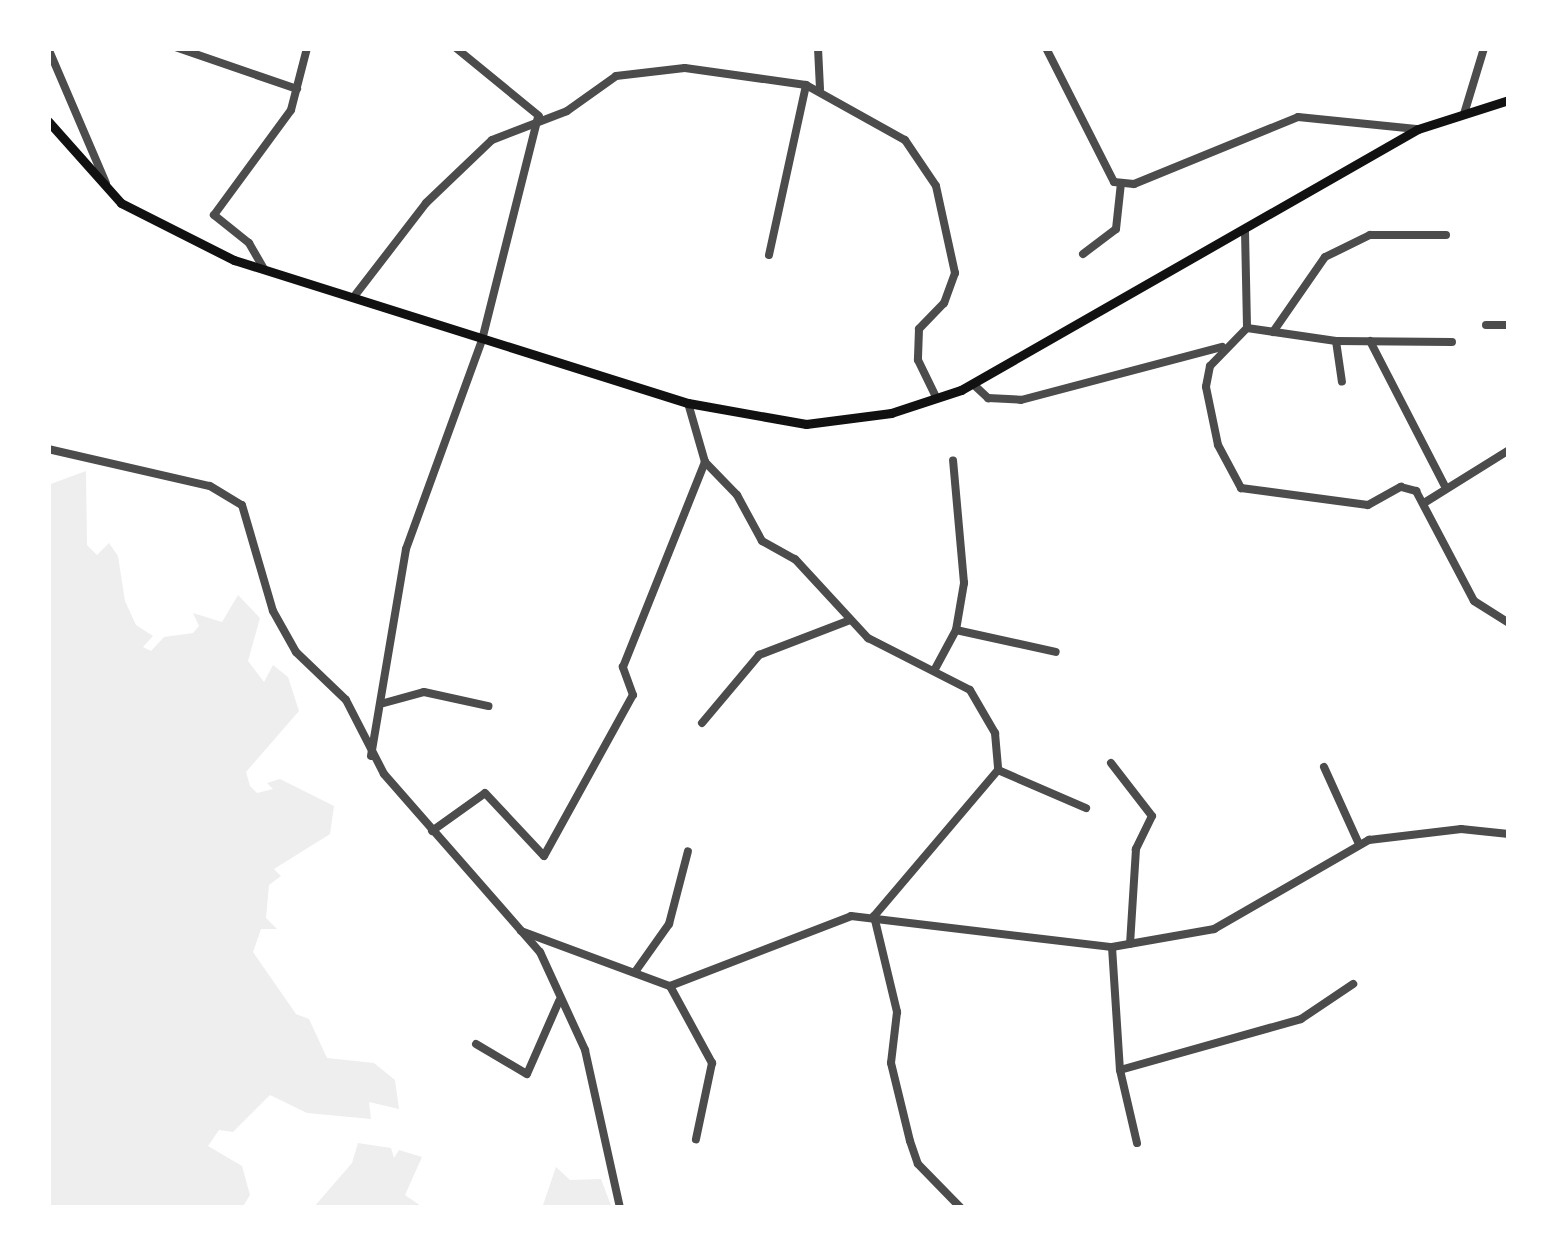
<!DOCTYPE html>
<style>
body{margin:0}
#map{position:relative;width:1557px;height:1256px;overflow:hidden;background:#fff;font-family:Rubik,sans-serif}
div>[style]{position:absolute}
[style*='--x']{left:calc(var(--x)*1px);top:calc(var(--y)*1px);width:calc(var(--w)*1px);rotate:calc(var(--a)*1deg)}
.green>*{inset:0;background:#eee}
.minor>*{height:8px;margin:-4px;padding:0 4px;transform-origin:4px;border-radius:4px;background:#4c4c4c}
.secondary>*{height:9px;margin:-4.5px;padding:0 4.5px;transform-origin:4.5px;border-radius:4.5px;background:#111}
span{translate:-50% -50%;white-space:nowrap;text-align:center;line-height:1.15;-webkit-text-stroke:12px #fff;paint-order:stroke}
.frame{position:absolute;inset:0;border:51px solid #fff;pointer-events:none}
</style>
<div id="map">
<div class="green">
<div style="clip-path:polygon(86px 471px,87px 545px,97px 555px,109px 543px,118px 556px,125px 601px,136px 625px,153px 636px,143px 647px,151px 651px,164px 637px,193px 633px,199px 626px,193px 613px,222px 622px,238px 595px,260px 618px,248px 661px,264px 682px,273px 665px,288px 677px,299px 711px,246px 772px,250px 786px,257px 793px,273px 789px,267px 783px,280px 779px,334px 806px,330px 834px,274px 869px,281px 876px,269px 885px,266px 918px,277px 929px,261px 929px,253px 952px,296px 1014px,309px 1019px,327px 1058px,374px 1063px,395px 1080px,399px 1109px,369px 1102px,371px 1119px,307px 1113px,270px 1095px,233px 1132px,219px 1130px,208px 1146px,242px 1166px,250px 1195px,242px 1208px,48px 1208px,48px 485px)"></div>
<div style="clip-path:polygon(358px 1143px,391px 1148px,394px 1158px,399px 1150px,422px 1157px,405px 1195px,424px 1208px,313px 1208px,352px 1163px)"></div>
<div style="clip-path:polygon(556px 1167px,570px 1180px,601px 1179px,612px 1208px,542px 1208px)"></div>
</div>
<div class="minor">
<div style="--x:48;--y:48;--w:147;--a:66.8"></div>
<div style="--x:178;--y:48;--w:126;--a:19"></div>
<div style="--x:456;--y:48;--w:107;--a:39.3"></div>
<div style="--x:818;--y:48;--w:41;--a:87.2"></div>
<div style="--x:1046;--y:48;--w:150;--a:63.1"></div>
<div style="--x:1114;--y:182;--w:20;--a:6"></div>
<div style="--x:1134;--y:184;--w:177;--a:-22.2"></div>
<div style="--x:1298;--y:117;--w:119;--a:5.8"></div>
<div style="--x:1464;--y:114;--w:69;--a:-73.1"></div>
<div style="--x:1245;--y:231;--w:97;--a:88.8"></div>
<div style="--x:1083;--y:254;--w:41;--a:-37.1"></div>
<div style="--x:1116;--y:229;--w:46;--a:-83.8"></div>
<div style="--x:769;--y:255;--w:174;--a:-77.7"></div>
<div style="--x:264;--y:269;--w:30;--a:-120"></div>
<div style="--x:249;--y:243;--w:45;--a:-141.3"></div>
<div style="--x:214;--y:215;--w:130;--a:-53.7"></div>
<div style="--x:291;--y:110;--w:64;--a:-75.5"></div>
<div style="--x:356;--y:294;--w:115;--a:-52.4"></div>
<div style="--x:426;--y:203;--w:91;--a:-43.7"></div>
<div style="--x:492;--y:140;--w:80;--a:-21.1"></div>
<div style="--x:567;--y:111;--w:60;--a:-35.5"></div>
<div style="--x:616;--y:76;--w:69;--a:-6.6"></div>
<div style="--x:685;--y:68;--w:122;--a:8"></div>
<div style="--x:806;--y:85;--w:113;--a:29.1"></div>
<div style="--x:905;--y:140;--w:55;--a:56"></div>
<div style="--x:936;--y:186;--w:89;--a:77.7"></div>
<div style="--x:955;--y:273;--w:32;--a:110"></div>
<div style="--x:944;--y:303;--w:36;--a:134"></div>
<div style="--x:919;--y:329;--w:31;--a:92"></div>
<div style="--x:918;--y:360;--w:43;--a:64"></div>
<div style="--x:1486;--y:325;--w:23;--a:0"></div>
<div style="--x:1247;--y:328;--w:53;--a:134.2"></div>
<div style="--x:1210;--y:366;--w:21;--a:101"></div>
<div style="--x:1206;--y:387;--w:59;--a:78.3"></div>
<div style="--x:1218;--y:445;--w:49;--a:61.9"></div>
<div style="--x:1241;--y:488;--w:128;--a:7.6"></div>
<div style="--x:1368;--y:505;--w:38;--a:-29"></div>
<div style="--x:1401;--y:487;--w:16;--a:15"></div>
<div style="--x:1416;--y:491;--w:124;--a:62.2"></div>
<div style="--x:1474;--y:601;--w:41;--a:32.2"></div>
<div style="--x:1247;--y:328;--w:90;--a:8.3"></div>
<div style="--x:1336;--y:341;--w:116;--a:0.5"></div>
<div style="--x:1273;--y:332;--w:91;--a:-55.3"></div>
<div style="--x:1325;--y:257;--w:50;--a:-26.1"></div>
<div style="--x:1370;--y:235;--w:76;--a:0"></div>
<div style="--x:1336;--y:341;--w:41;--a:81.7"></div>
<div style="--x:1370;--y:341;--w:165;--a:62.7"></div>
<div style="--x:973;--y:384;--w:21;--a:43"></div>
<div style="--x:988;--y:398;--w:33;--a:3"></div>
<div style="--x:1021;--y:400;--w:208;--a:-14.8"></div>
<div style="--x:688;--y:403;--w:61;--a:73.9"></div>
<div style="--x:705;--y:462;--w:46;--a:45.9"></div>
<div style="--x:737;--y:495;--w:52;--a:61.5"></div>
<div style="--x:762;--y:541;--w:38;--a:29"></div>
<div style="--x:795;--y:559;--w:108;--a:47.3"></div>
<div style="--x:868;--y:638;--w:114;--a:27"></div>
<div style="--x:970;--y:690;--w:50;--a:59.8"></div>
<div style="--x:995;--y:733;--w:37;--a:85"></div>
<div style="--x:998;--y:770;--w:192;--a:130.3"></div>
<div style="--x:874;--y:916;--w:99;--a:76.5"></div>
<div style="--x:897;--y:1012;--w:51;--a:96.7"></div>
<div style="--x:891;--y:1063;--w:80;--a:76.3"></div>
<div style="--x:910;--y:1141;--w:24;--a:71"></div>
<div style="--x:918;--y:1164;--w:62;--a:45.7"></div>
<div style="--x:48;--y:449;--w:166;--a:12.9"></div>
<div style="--x:210;--y:486;--w:37;--a:31"></div>
<div style="--x:242;--y:505;--w:110;--a:73.7"></div>
<div style="--x:273;--y:611;--w:47;--a:60.7"></div>
<div style="--x:296;--y:652;--w:69;--a:43.8"></div>
<div style="--x:346;--y:700;--w:83;--a:62.8"></div>
<div style="--x:384;--y:774;--w:237;--a:48.8"></div>
<div style="--x:540;--y:952;--w:108;--a:65.3"></div>
<div style="--x:585;--y:1050;--w:162;--a:77.5"></div>
<div style="--x:1424;--y:503;--w:100;--a:-31.9"></div>
<div style="--x:956;--y:630;--w:102;--a:12.4"></div>
<div style="--x:935;--y:669;--w:44;--a:-61.7"></div>
<div style="--x:956;--y:630;--w:48;--a:-80.3"></div>
<div style="--x:964;--y:583;--w:123;--a:-95.1"></div>
<div style="--x:384;--y:703;--w:41;--a:-15.4"></div>
<div style="--x:424;--y:692;--w:66;--a:12.3"></div>
<div style="--x:702;--y:723;--w:89;--a:-50"></div>
<div style="--x:759;--y:655;--w:97;--a:-21"></div>
<div style="--x:371;--y:756;--w:210;--a:-80.4"></div>
<div style="--x:406;--y:549;--w:222;--a:-70"></div>
<div style="--x:482;--y:340;--w:230;--a:-75.9"></div>
<div style="--x:1111;--y:763;--w:67;--a:52.3"></div>
<div style="--x:1152;--y:816;--w:37;--a:116"></div>
<div style="--x:1136;--y:849;--w:95;--a:93.6"></div>
<div style="--x:1324;--y:767;--w:85;--a:65.6"></div>
<div style="--x:998;--y:770;--w:96;--a:23.4"></div>
<div style="--x:432;--y:831;--w:65;--a:-35.6"></div>
<div style="--x:485;--y:793;--w:86;--a:46.9"></div>
<div style="--x:544;--y:856;--w:184;--a:-61.1"></div>
<div style="--x:633;--y:695;--w:30;--a:-110"></div>
<div style="--x:623;--y:667;--w:221;--a:-68.2"></div>
<div style="--x:521;--y:931;--w:159;--a:20.3"></div>
<div style="--x:670;--y:986;--w:194;--a:-21.1"></div>
<div style="--x:851;--y:916;--w:263;--a:6.8"></div>
<div style="--x:1112;--y:947;--w:104;--a:-10"></div>
<div style="--x:1214;--y:929;--w:179;--a:-29.9"></div>
<div style="--x:1369;--y:840;--w:93;--a:-6.8"></div>
<div style="--x:1461;--y:829;--w:48;--a:5.9"></div>
<div style="--x:1112;--y:947;--w:123;--a:86.3"></div>
<div style="--x:1120;--y:1070;--w:75;--a:76.9"></div>
<div style="--x:635;--y:972;--w:59;--a:-54.7"></div>
<div style="--x:669;--y:924;--w:75;--a:-75.4"></div>
<div style="--x:670;--y:986;--w:88;--a:61.4"></div>
<div style="--x:712;--y:1063;--w:78;--a:101.9"></div>
<div style="--x:476;--y:1044;--w:59;--a:30.5"></div>
<div style="--x:527;--y:1074;--w:80;--a:-66.3"></div>
<div style="--x:1120;--y:1070;--w:188;--a:-15.7"></div>
<div style="--x:1301;--y:1019;--w:63;--a:-33.9"></div>
</div>
<div class="secondary">
<div style="--x:48;--y:121;--w:110;--a:48.3"></div>
<div style="--x:121;--y:203;--w:127;--a:26.8"></div>
<div style="--x:234;--y:260;--w:476;--a:17.5"></div>
<div style="--x:688;--y:403;--w:120;--a:10.1"></div>
<div style="--x:806;--y:424;--w:86;--a:-7.4"></div>
<div style="--x:891;--y:413;--w:74;--a:-18.2"></div>
<div style="--x:961;--y:390;--w:526;--a:-29.73"></div>
<div style="--x:1418;--y:129;--w:96;--a:-17.7"></div>
</div>
<div class="frame"></div>
</div>
